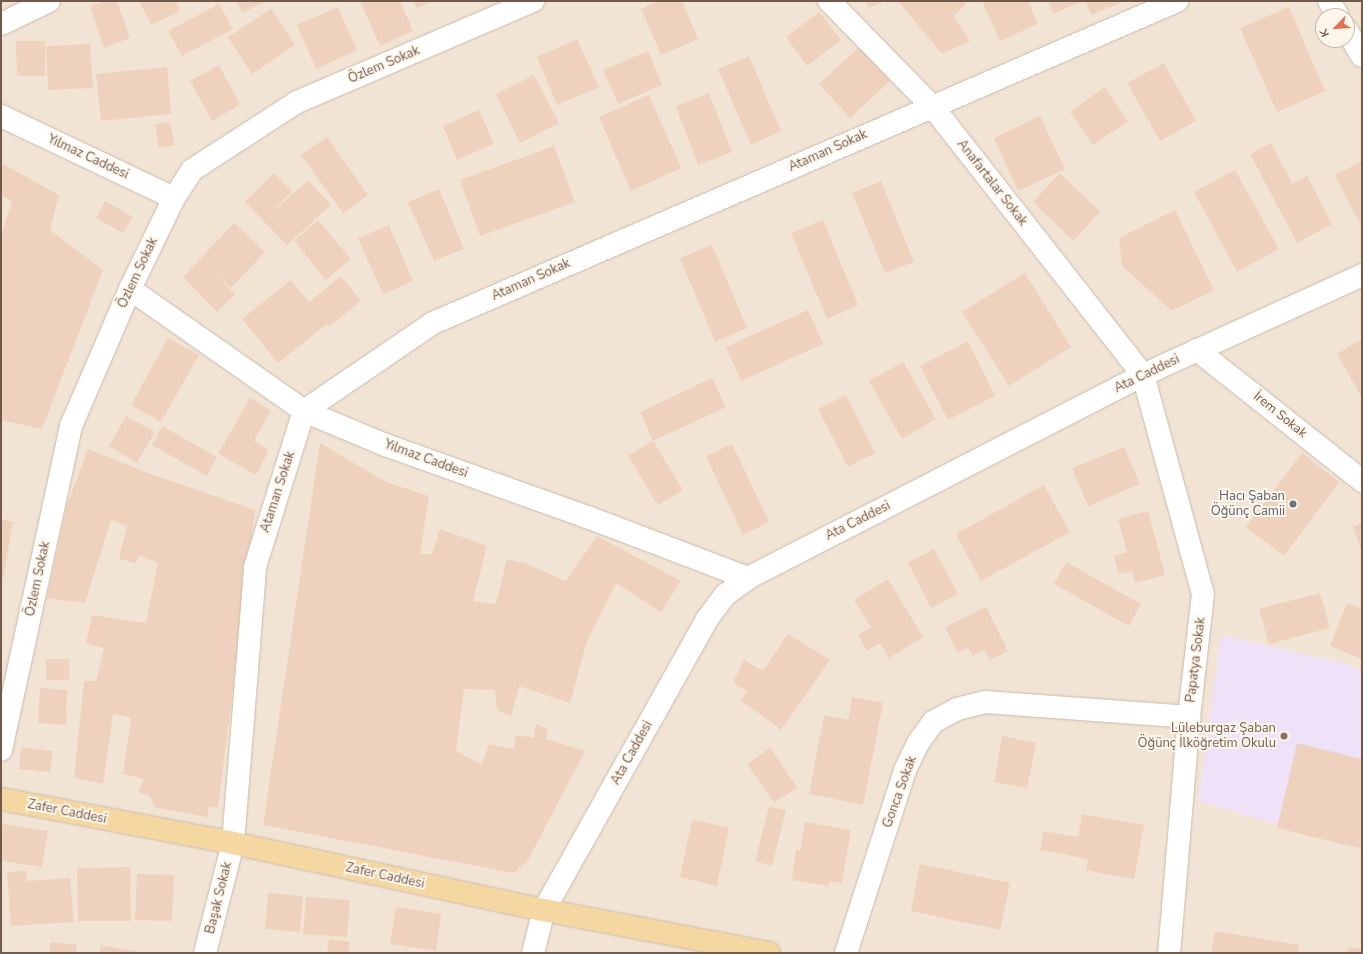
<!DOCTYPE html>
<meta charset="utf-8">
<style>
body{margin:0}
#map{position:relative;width:1363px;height:954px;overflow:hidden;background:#fbf2e5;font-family:"Nunito Sans",sans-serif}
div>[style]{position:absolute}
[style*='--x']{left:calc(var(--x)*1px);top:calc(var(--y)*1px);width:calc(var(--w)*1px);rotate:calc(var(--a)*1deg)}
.residential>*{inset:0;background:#f2e4d4}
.education>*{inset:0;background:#efe1f7}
.building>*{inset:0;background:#eed2be}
.roads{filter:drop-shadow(0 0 1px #cbbaac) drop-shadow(0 0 1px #cbbaac)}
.minor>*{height:22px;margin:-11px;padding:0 11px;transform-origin:11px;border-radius:11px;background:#fff}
.major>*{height:22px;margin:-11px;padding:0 11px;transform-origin:11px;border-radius:11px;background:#f5d7a2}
.dots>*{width:11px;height:11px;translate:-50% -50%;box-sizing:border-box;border:2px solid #fef6eb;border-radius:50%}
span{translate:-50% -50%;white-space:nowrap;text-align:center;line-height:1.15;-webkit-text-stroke:4px #fef6eb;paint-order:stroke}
.street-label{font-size:13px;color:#715a4c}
.worship-label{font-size:13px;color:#5b616d}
.right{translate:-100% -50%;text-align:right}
.education-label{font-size:13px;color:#785e54}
.frame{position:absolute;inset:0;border:2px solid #715a4c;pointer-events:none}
.north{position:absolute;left:1315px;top:8px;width:40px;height:40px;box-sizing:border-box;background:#fef6eb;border:1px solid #c6b8ab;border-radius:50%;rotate:245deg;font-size:11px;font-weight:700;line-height:16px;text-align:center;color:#715a4c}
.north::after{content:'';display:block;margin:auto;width:14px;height:18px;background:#dc7352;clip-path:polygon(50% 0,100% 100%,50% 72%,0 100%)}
</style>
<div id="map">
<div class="residential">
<div style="clip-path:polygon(evenodd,1px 1px,1362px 1px,1362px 953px,1px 953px,1px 1px,1323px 16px,1347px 16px,1347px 40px,1323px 40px,1323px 16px)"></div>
</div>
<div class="education">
<div style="clip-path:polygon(1221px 635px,1347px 664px,1362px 671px,1362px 848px,1198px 801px)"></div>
</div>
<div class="building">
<div style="clip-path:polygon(105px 1px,117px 1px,130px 38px,104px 48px,90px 6px)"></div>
<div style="clip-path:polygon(139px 1px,176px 1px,180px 11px,151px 25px)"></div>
<div style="clip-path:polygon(236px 1px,267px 1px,242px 13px)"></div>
<div style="clip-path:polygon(360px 1px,400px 1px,413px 31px,380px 46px)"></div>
<div style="clip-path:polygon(413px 1px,434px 1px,417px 8px)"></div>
<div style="clip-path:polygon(658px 1px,682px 1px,698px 39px,661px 55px,641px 9px)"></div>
<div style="clip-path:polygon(866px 1px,885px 1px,869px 8px)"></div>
<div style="clip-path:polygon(898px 1px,963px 1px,966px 4px,954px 16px,970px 41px,942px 54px)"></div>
<div style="clip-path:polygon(982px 1px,1028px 1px,1038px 24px,1000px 41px)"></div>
<div style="clip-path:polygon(1048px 1px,1084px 1px,1053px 14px)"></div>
<div style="clip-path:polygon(1086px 1px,1120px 1px,1121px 3px,1091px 15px)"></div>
<div style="clip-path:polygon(219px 4px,233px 29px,182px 56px,168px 31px)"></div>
<div style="clip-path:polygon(338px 7px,357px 50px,316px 69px,297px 25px)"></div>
<div style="clip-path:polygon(1289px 7px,1325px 91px,1277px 112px,1240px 28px)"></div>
<div style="clip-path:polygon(271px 9px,295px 45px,252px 74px,228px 37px)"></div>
<div style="clip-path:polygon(819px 12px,841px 40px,807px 66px,786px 37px)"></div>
<div style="clip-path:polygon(577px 39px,599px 87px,557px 105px,537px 57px)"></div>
<div style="clip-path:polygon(16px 41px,45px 41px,45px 76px,17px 76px)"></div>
<div style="clip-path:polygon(90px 44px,93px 88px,48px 90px,46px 46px)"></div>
<div style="clip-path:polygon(859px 47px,890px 81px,850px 118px,819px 84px)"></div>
<div style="clip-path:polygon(648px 51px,662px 85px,618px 104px,603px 70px)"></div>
<div style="clip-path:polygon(749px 56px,781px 131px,751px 145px,718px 69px)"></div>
<div style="clip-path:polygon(1164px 63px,1196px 121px,1160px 141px,1127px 83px)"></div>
<div style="clip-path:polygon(219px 65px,240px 105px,212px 121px,190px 81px)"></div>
<div style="clip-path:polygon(167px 67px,171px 114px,101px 121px,96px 74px)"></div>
<div style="clip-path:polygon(534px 75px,559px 123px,520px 143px,496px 94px)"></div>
<div style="clip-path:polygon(1105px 87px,1128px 121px,1093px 145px,1070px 112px)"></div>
<div style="clip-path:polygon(709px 93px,732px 152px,698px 165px,676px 106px)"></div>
<div style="clip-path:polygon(649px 95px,681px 168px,631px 191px,599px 117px)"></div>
<div style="clip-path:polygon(479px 110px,494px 144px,457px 160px,443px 126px)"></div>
<div style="clip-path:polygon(1040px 116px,1065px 169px,1018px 191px,994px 138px)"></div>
<div style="clip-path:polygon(170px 122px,175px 145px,159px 148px,155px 124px)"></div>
<div style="clip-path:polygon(327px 137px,368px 195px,343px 213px,301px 155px)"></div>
<div style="clip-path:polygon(1271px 143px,1292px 183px,1281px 189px,1307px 176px,1332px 224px,1297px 243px,1250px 154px)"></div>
<div style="clip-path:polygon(554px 146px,575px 202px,480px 236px,460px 180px)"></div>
<div style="clip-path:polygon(1362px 161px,1362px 223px,1360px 224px,1335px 175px)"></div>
<div style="clip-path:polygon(3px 164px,59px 195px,50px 230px,103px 270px,42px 429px,1px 420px,1px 237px,12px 201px,1px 195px,1px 167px)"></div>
<div style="clip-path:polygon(1235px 170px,1279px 249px,1237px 272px,1194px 192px)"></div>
<div style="clip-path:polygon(274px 173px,292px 191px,269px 215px,308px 180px,331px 205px,287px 245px,245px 202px)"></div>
<div style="clip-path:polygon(1060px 173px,1100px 212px,1073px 241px,1033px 202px)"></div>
<div style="clip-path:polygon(881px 181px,914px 262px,885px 273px,852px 193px)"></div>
<div style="clip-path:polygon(439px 189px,464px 249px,434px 261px,408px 202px)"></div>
<div style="clip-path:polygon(105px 201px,133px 217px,123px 233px,96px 218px)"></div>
<div style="clip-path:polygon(1175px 210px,1214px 290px,1172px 311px,1122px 266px,1119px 238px)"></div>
<div style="clip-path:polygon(318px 220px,351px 259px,326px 280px,294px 241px)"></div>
<div style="clip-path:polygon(823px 220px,858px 305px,827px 319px,791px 233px)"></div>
<div style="clip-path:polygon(234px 223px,265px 252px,231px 288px,209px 268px,235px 294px,217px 312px,183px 277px)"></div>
<div style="clip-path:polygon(389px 225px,413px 281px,383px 294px,358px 238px)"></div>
<div style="clip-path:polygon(712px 245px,747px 328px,715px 342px,680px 258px)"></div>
<div style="clip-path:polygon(1025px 273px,1071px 347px,1009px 386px,962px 312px)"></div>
<div style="clip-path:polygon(341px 276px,361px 301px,329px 327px,327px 324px,278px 363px,242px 319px,291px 280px,309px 302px)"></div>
<div style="clip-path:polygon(808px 310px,823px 344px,741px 381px,726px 347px)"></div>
<div style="clip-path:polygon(168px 338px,199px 355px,161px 422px,131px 405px)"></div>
<div style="clip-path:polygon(1362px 339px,1362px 398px,1337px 354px)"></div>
<div style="clip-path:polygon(968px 341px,995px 396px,948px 420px,920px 366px)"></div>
<div style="clip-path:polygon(903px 362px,936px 419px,902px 439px,869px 381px)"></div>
<div style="clip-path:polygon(712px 378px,726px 407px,653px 441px,640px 412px)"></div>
<div style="clip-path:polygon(846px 395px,875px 453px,848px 467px,818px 409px)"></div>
<div style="clip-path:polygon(250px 398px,271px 410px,254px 441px,269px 450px,256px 475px,218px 454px)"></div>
<div style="clip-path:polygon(126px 416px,155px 432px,137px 463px,109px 446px)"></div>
<div style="clip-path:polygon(162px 426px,217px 457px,207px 476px,152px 445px)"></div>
<div style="clip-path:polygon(653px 441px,683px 490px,658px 505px,628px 456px)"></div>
<div style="clip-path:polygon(320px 443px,386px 482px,429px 496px,420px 554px,432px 554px,440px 529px,487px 546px,473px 601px,496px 604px,507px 559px,527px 564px,566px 581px,597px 536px,681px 581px,661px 612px,616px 583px,586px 644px,570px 703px,519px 686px,511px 716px,497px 710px,495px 690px,464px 689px,456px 751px,482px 765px,489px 744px,513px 749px,516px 735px,534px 738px,536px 724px,548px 729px,546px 739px,585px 751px,528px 860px,514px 873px,263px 825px)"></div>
<div style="clip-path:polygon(732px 444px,769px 522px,743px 535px,706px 456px)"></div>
<div style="clip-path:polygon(1124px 447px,1140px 484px,1088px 506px,1072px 468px)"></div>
<div style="clip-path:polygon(88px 449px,148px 473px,255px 510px,218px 808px,209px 807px,207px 817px,155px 807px,150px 796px,138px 792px,144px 779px,123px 774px,131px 718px,113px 714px,103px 784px,74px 778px,84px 681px,96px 681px,104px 648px,86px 643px,92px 615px,146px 623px,158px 563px,139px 555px,136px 563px,119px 559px,127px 526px,111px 520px,85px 603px,47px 598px,67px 505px)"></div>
<div style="clip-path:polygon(1302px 453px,1339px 482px,1284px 556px,1246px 527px)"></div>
<div style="clip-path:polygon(1044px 485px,1070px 532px,981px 581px,956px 534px)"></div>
<div style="clip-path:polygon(1148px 511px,1165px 575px,1135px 583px,1132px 571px,1119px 574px,1114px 556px,1127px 552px,1118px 519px)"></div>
<div style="clip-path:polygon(1px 519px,13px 522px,2px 585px,1px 584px)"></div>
<div style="clip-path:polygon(1362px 523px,1362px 553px,1353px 527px)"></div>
<div style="clip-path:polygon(934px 549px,958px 594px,931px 608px,908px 563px)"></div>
<div style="clip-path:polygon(1066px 562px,1141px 604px,1129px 626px,1054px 584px)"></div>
<div style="clip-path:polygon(888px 579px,923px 637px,889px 658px,880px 643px,867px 651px,858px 635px,871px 627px,854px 600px)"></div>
<div style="clip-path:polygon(1320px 593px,1330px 628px,1269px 644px,1259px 609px)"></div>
<div style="clip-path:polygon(1347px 603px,1362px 609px,1361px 659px,1330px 646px)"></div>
<div style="clip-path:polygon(986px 607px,1008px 651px,990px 660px,985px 650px,973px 656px,968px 648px,958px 653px,945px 627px)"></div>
<div style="clip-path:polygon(788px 634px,830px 660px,781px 730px,741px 700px,747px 692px,733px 682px,744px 660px,763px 671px)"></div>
<div style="clip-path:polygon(46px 659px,69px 659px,69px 680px,46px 680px)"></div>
<div style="clip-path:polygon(40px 688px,67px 690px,66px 725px,38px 723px)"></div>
<div style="clip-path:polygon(852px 697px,883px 703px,863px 805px,809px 794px,824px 715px,848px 720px)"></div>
<div style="clip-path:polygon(1002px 736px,1036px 743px,1027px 788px,994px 782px)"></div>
<div style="clip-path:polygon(1297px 743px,1362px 759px,1362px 849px,1277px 828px)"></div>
<div style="clip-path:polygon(21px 747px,53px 751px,50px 772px,19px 769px)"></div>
<div style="clip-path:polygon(770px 748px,797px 787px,774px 803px,747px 764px)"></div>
<div style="clip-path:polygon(769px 806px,786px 810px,772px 866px,755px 861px)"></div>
<div style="clip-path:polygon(1082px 814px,1144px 825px,1134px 879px,1086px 870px,1088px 859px,1040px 850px,1043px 831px,1078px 837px)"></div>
<div style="clip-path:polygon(692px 820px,729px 828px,717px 886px,680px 877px)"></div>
<div style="clip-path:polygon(805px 822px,851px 830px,842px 883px,829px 881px,828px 886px,792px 880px,796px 850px,800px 851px)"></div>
<div style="clip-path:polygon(2px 824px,48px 831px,42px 867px,1px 861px)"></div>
<div style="clip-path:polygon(920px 864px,1010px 883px,1000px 930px,911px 911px)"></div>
<div style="clip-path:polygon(130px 867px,131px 921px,78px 921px,77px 868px)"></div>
<div style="clip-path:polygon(26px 871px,27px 881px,70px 878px,74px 922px,11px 926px,7px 872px)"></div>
<div style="clip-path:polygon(137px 874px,174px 875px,172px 921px,135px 920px)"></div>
<div style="clip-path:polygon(268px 893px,303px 896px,300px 932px,265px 929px)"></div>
<div style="clip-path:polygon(306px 897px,350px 900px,347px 937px,303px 934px)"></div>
<div style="clip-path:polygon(396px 907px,441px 914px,436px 951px,390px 944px)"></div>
<div style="clip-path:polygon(1215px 931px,1299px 945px,1298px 953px,1211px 953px)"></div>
<div style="clip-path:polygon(329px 939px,350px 942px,348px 953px,327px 953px)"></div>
<div style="clip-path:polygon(51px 942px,77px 945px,76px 953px,49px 953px)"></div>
<div style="clip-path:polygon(101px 945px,139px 952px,139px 953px,100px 953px)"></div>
<div style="clip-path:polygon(1348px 947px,1362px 949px,1362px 953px,1347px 953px)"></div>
</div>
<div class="roads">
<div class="minor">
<div style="--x:829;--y:1;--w:147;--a:45.6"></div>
<div style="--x:932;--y:106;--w:342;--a:51.9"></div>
<div style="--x:1143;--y:375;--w:227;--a:74.7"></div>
<div style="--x:1203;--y:594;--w:124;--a:96.5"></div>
<div style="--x:1189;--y:717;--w:237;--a:94.8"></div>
<div style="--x:1329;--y:1;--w:17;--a:59"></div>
<div style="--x:1;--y:24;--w:53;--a:-25.6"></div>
<div style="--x:1347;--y:31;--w:29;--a:59"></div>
<div style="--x:1;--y:116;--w:191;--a:25.4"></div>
<div style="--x:130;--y:289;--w:213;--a:35"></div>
<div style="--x:304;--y:411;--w:86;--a:22.7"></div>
<div style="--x:383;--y:444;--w:220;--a:19.7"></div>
<div style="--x:590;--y:518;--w:169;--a:20.8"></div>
<div style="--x:1197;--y:350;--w:211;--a:38.4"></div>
<div style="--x:1;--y:750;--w:331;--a:-77.8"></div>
<div style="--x:71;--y:426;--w:149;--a:-66.7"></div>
<div style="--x:130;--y:289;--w:101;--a:-64.2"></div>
<div style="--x:174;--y:198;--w:33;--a:-57"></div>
<div style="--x:192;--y:170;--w:125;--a:-32.9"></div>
<div style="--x:297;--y:102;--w:257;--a:-23.2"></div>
<div style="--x:205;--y:953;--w:114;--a:-75.7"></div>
<div style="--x:233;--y:843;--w:277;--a:-85.4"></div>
<div style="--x:255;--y:567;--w:164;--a:-72.6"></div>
<div style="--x:304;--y:411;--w:156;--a:-34.3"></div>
<div style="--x:433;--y:323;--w:811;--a:-23.4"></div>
<div style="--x:533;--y:953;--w:44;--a:-75.7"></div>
<div style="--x:544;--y:910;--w:334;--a:-60.7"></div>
<div style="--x:707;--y:619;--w:30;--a:-53"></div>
<div style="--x:725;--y:595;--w:29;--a:-36"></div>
<div style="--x:748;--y:578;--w:444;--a:-27.2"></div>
<div style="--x:1143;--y:375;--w:241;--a:-24.5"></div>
<div style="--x:846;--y:953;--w:192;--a:-72.1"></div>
<div style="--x:905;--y:770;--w:30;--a:-64"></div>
<div style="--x:918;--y:743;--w:26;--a:-54"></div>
<div style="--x:933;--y:722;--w:27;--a:-28"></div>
<div style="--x:957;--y:709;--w:30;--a:-14"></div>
<div style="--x:986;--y:702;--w:204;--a:4.2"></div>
</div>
<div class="major">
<div style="--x:1;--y:799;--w:236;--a:10.7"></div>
<div style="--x:233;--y:843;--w:318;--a:12.2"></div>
<div style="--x:544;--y:910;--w:229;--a:10.8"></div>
</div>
</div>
<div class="dots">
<div style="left:1293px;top:504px;background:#6b7280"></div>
<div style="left:1284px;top:736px;background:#8d6e63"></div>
</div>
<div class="street-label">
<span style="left:384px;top:65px;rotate:-23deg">Özlem Sokak</span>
<span style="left:828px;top:151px;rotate:-24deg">Ataman Sokak</span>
<span style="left:88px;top:157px;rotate:25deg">Yılmaz Caddesi</span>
<span style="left:992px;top:183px;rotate:52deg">Anafartalar Sokak</span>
<span style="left:138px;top:273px;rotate:-65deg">Özlem Sokak</span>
<span style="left:531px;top:280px;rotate:-24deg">Ataman Sokak</span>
<span style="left:1147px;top:374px;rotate:-26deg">Ata Caddesi</span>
<span style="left:1280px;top:415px;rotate:39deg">İrem Sokak</span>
<span style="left:426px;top:459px;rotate:20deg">Yılmaz Caddesi</span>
<span style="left:278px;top:492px;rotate:-72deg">Ataman Sokak</span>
<span style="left:858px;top:521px;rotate:-27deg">Ata Caddesi</span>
<span style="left:38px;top:579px;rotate:-78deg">Özlem Sokak</span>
<span style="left:1196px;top:660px;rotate:-83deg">Papatya Sokak</span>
<span style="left:632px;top:753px;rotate:-61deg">Ata Caddesi</span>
<span style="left:900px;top:792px;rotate:-70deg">Gonca Sokak</span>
<span style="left:67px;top:812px;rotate:11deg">Zafer Caddesi</span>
<span style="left:385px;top:876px;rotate:12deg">Zafer Caddesi</span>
<span style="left:219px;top:898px;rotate:-76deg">Başak Sokak</span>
</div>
<div class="worship-label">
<span class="right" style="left:1285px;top:504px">Hacı Şaban<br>Öğünç Camii</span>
</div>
<div class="education-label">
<span class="right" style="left:1276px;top:736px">Lüleburgaz Şaban<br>Öğünç İlköğretim Okulu</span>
</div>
<div class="frame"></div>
<div class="north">K</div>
</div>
